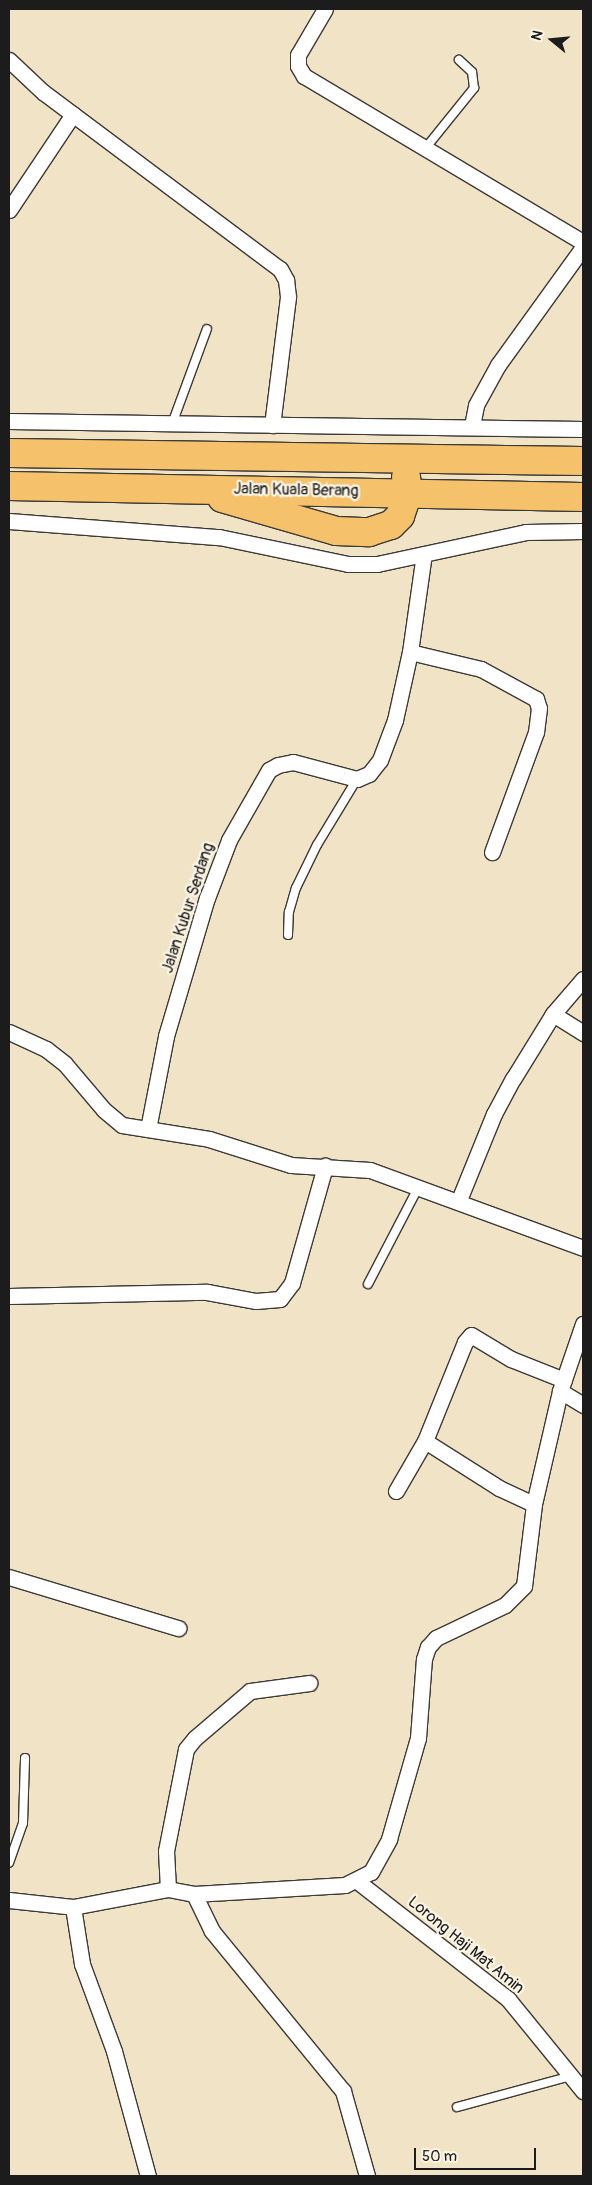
<!DOCTYPE html>
<style>
body{margin:0}
#map{position:relative;width:592px;height:2185px;overflow:hidden;background:#f1e3c5;font-family:Pangolin,sans-serif}
div>[style]{position:absolute}
[style*='--x']{left:calc(var(--x)*1px);top:calc(var(--y)*1px);width:calc(var(--w)*1px);rotate:calc(var(--a)*1deg)}
.roads{filter:drop-shadow(1px 0 #3c3a35) drop-shadow(-1px 0 #3c3a35) drop-shadow(0 1px #3c3a35) drop-shadow(0 -1px #3c3a35)}
.lane>*{height:8px;margin:-4px;padding:0 4px;transform-origin:4px;border-radius:4px;background:#fff}
.street>*{height:15px;margin:-7.5px;padding:0 7.5px;transform-origin:7.5px;border-radius:7.5px;background:#fff}
.highway>*{height:28px;margin:-14px;padding:0 14px;transform-origin:14px;border-radius:14px;background:#f5c16b}
span{translate:-50% -50%;white-space:nowrap;text-align:center;line-height:1.15;-webkit-text-stroke:4.5px #fcf5e5;paint-order:stroke}
.street-label{font-size:16px;color:#1c1c1c}
.frame{position:absolute;inset:0;border:10px solid #1c1c1c;pointer-events:none}
.north{position:absolute;left:527px;top:15px;width:50px;height:50px;-webkit-text-stroke:4px #fcf5e5;paint-order:stroke;rotate:287deg;font-size:14px;font-weight:700;line-height:20px;text-align:center;color:#1c1c1c}
.north::after{content:'';display:block;margin:auto;width:18px;height:22px;background:#1c1c1c;clip-path:polygon(50% 0,100% 100%,50% 72%,0 100%)}
.scale{position:absolute;left:414px;top:2148px;width:122px;height:22px;box-sizing:border-box;border:2px solid #1c1c1c;border-top:0;padding-left:6px;font-size:15px;line-height:18px;white-space:nowrap;color:#1c1c1c;-webkit-text-stroke:4px #fcf5e5;paint-order:stroke}
</style>
<div id="map">
<div class="roads">
<div class="lane">
<i style="--x:424;--y:150;--w:80;--a:-51.1"></i>
<i style="--x:474;--y:88;--w:16;--a:-97"></i>
<i style="--x:472;--y:72;--w:18;--a:-137"></i>
<i style="--x:172;--y:424;--w:101;--a:-69.8"></i>
<i style="--x:288;--y:935;--w:23;--a:-88"></i>
<i style="--x:289;--y:912;--w:25;--a:-74"></i>
<i style="--x:296;--y:888;--w:48;--a:-64"></i>
<i style="--x:317;--y:845;--w:77;--a:-58.8"></i>
<i style="--x:368;--y:1284;--w:110;--a:-62.5"></i>
<i style="--x:9;--y:1863;--w:42;--a:-70.7"></i>
<i style="--x:23;--y:1823;--w:65;--a:-88.2"></i>
<i style="--x:457;--y:2107;--w:118;--a:-15.2"></i>
</div>
<div class="street">
<i style="--x:325;--y:9;--w:53;--a:120.4"></i>
<i style="--x:298;--y:55;--w:11;--a:90"></i>
<i style="--x:298;--y:66;--w:12;--a:59"></i>
<i style="--x:304;--y:76;--w:325;--a:30.8"></i>
<i style="--x:9;--y:60;--w:47;--a:43.3"></i>
<i style="--x:43;--y:92;--w:296;--a:36.8"></i>
<i style="--x:280;--y:269;--w:13;--a:61"></i>
<i style="--x:286;--y:280;--w:17;--a:83"></i>
<i style="--x:288;--y:297;--w:129;--a:97.1"></i>
<i style="--x:9;--y:210;--w:115;--a:-56.3"></i>
<i style="--x:9;--y:421;--w:574;--a:0.8"></i>
<i style="--x:472;--y:426;--w:21;--a:-79"></i>
<i style="--x:476;--y:405;--w:46;--a:-61.2"></i>
<i style="--x:498;--y:365;--w:145;--a:-54.2"></i>
<i style="--x:9;--y:521;--w:211;--a:4.4"></i>
<i style="--x:219;--y:537;--w:132;--a:11.8"></i>
<i style="--x:348;--y:564;--w:29;--a:0"></i>
<i style="--x:377;--y:564;--w:152;--a:-12.1"></i>
<i style="--x:526;--y:532;--w:57;--a:-1"></i>
<i style="--x:410;--y:652;--w:73;--a:13.5"></i>
<i style="--x:481;--y:669;--w:63;--a:28.6"></i>
<i style="--x:536;--y:699;--w:9;--a:72"></i>
<i style="--x:539;--y:708;--w:24;--a:97"></i>
<i style="--x:536;--y:732;--w:128;--a:110.1"></i>
<i style="--x:553;--y:1014;--w:36;--a:32"></i>
<i style="--x:9;--y:1032;--w:41;--a:24.7"></i>
<i style="--x:46;--y:1049;--w:24;--a:38"></i>
<i style="--x:65;--y:1064;--w:60;--a:49.7"></i>
<i style="--x:104;--y:1110;--w:23;--a:40"></i>
<i style="--x:122;--y:1125;--w:88;--a:9.1"></i>
<i style="--x:209;--y:1139;--w:86;--a:17.6"></i>
<i style="--x:291;--y:1165;--w:79;--a:3.6"></i>
<i style="--x:370;--y:1170;--w:227;--a:20.1"></i>
<i style="--x:148;--y:1129;--w:95;--a:-79"></i>
<i style="--x:166;--y:1036;--w:144;--a:-73.5"></i>
<i style="--x:207;--y:898;--w:62;--a:-69.2"></i>
<i style="--x:229;--y:840;--w:81;--a:-60.3"></i>
<i style="--x:269;--y:770;--w:10;--a:-29"></i>
<i style="--x:278;--y:765;--w:15;--a:-11"></i>
<i style="--x:293;--y:762;--w:66;--a:14.9"></i>
<i style="--x:357;--y:779;--w:13;--a:-23"></i>
<i style="--x:369;--y:774;--w:18;--a:-52"></i>
<i style="--x:380;--y:760;--w:43;--a:-69.4"></i>
<i style="--x:395;--y:720;--w:70;--a:-77.6"></i>
<i style="--x:410;--y:652;--w:99;--a:-81.9"></i>
<i style="--x:459;--y:1200;--w:93;--a:-67.9"></i>
<i style="--x:494;--y:1114;--w:40;--a:-62"></i>
<i style="--x:513;--y:1079;--w:76;--a:-58.4"></i>
<i style="--x:553;--y:1014;--w:46;--a:-49.4"></i>
<i style="--x:9;--y:1296;--w:198;--a:-1.2"></i>
<i style="--x:207;--y:1292;--w:50;--a:10.4"></i>
<i style="--x:256;--y:1301;--w:24;--a:-5"></i>
<i style="--x:280;--y:1299;--w:20;--a:-53"></i>
<i style="--x:292;--y:1283;--w:122;--a:-74.2"></i>
<i style="--x:560;--y:1391;--w:27;--a:31"></i>
<i style="--x:425;--y:1441;--w:88;--a:32.4"></i>
<i style="--x:499;--y:1488;--w:38;--a:25"></i>
<i style="--x:396;--y:1491;--w:58;--a:-59.9"></i>
<i style="--x:425;--y:1441;--w:107;--a:-68"></i>
<i style="--x:465;--y:1342;--w:9;--a:-49"></i>
<i style="--x:471;--y:1335;--w:47;--a:31"></i>
<i style="--x:511;--y:1359;--w:57;--a:21.6"></i>
<i style="--x:9;--y:1577;--w:177;--a:16.8"></i>
<i style="--x:357;--y:1881;--w:192;--a:38"></i>
<i style="--x:508;--y:1999;--w:119;--a:50.8"></i>
<i style="--x:168;--y:1889;--w:38;--a:-93"></i>
<i style="--x:166;--y:1851;--w:104;--a:-78.9"></i>
<i style="--x:186;--y:1749;--w:14;--a:-51"></i>
<i style="--x:195;--y:1738;--w:72;--a:-40.5"></i>
<i style="--x:250;--y:1691;--w:60;--a:-7.7"></i>
<i style="--x:194;--y:1894;--w:41;--a:64.1"></i>
<i style="--x:212;--y:1931;--w:207;--a:50.7"></i>
<i style="--x:343;--y:2091;--w:88;--a:74.2"></i>
<i style="--x:9;--y:1900;--w:64;--a:6.2"></i>
<i style="--x:73;--y:1907;--w:97;--a:-10.7"></i>
<i style="--x:168;--y:1889;--w:26;--a:11"></i>
<i style="--x:194;--y:1894;--w:151;--a:-3.4"></i>
<i style="--x:345;--y:1885;--w:29;--a:-27"></i>
<i style="--x:371;--y:1872;--w:38;--a:-61"></i>
<i style="--x:389;--y:1839;--w:105;--a:-74"></i>
<i style="--x:418;--y:1738;--w:79;--a:-85.7"></i>
<i style="--x:424;--y:1659;--w:13;--a:-72"></i>
<i style="--x:428;--y:1647;--w:12;--a:-48"></i>
<i style="--x:436;--y:1638;--w:76;--a:-25.6"></i>
<i style="--x:505;--y:1605;--w:27;--a:-45"></i>
<i style="--x:524;--y:1586;--w:83;--a:-83"></i>
<i style="--x:534;--y:1504;--w:116;--a:-77"></i>
<i style="--x:560;--y:1391;--w:71;--a:-71.1"></i>
<i style="--x:73;--y:1907;--w:58;--a:81"></i>
<i style="--x:82;--y:1964;--w:93;--a:69.8"></i>
<i style="--x:114;--y:2051;--w:130;--a:74.8"></i>
</div>
<div class="highway">
<i style="--x:9;--y:453;--w:574;--a:0.8"></i>
<i style="--x:9;--y:486;--w:574;--a:1.1"></i>
<i style="--x:222;--y:498;--w:119;--a:16.1"></i>
<i style="--x:336;--y:531;--w:33;--a:2"></i>
<i style="--x:369;--y:532;--w:23;--a:-18"></i>
<i style="--x:391;--y:525;--w:13;--a:-45"></i>
<i style="--x:400;--y:516;--w:24;--a:-71"></i>
<i style="--x:408;--y:493;--w:16;--a:-97"></i>
</div>
</div>
<div class="street-label">
<span style="left:296px;top:490px;rotate:1deg">Jalan Kuala Berang</span>
<span style="left:188px;top:908px;rotate:-72deg">Jalan Kubur Serdang</span>
<span style="left:466px;top:1945px;rotate:39deg">Lorong Haji Mat Amin</span>
</div>
<div class="frame"></div>
<div class="north">N</div>
<div class="scale">50 m</div>
</div>
